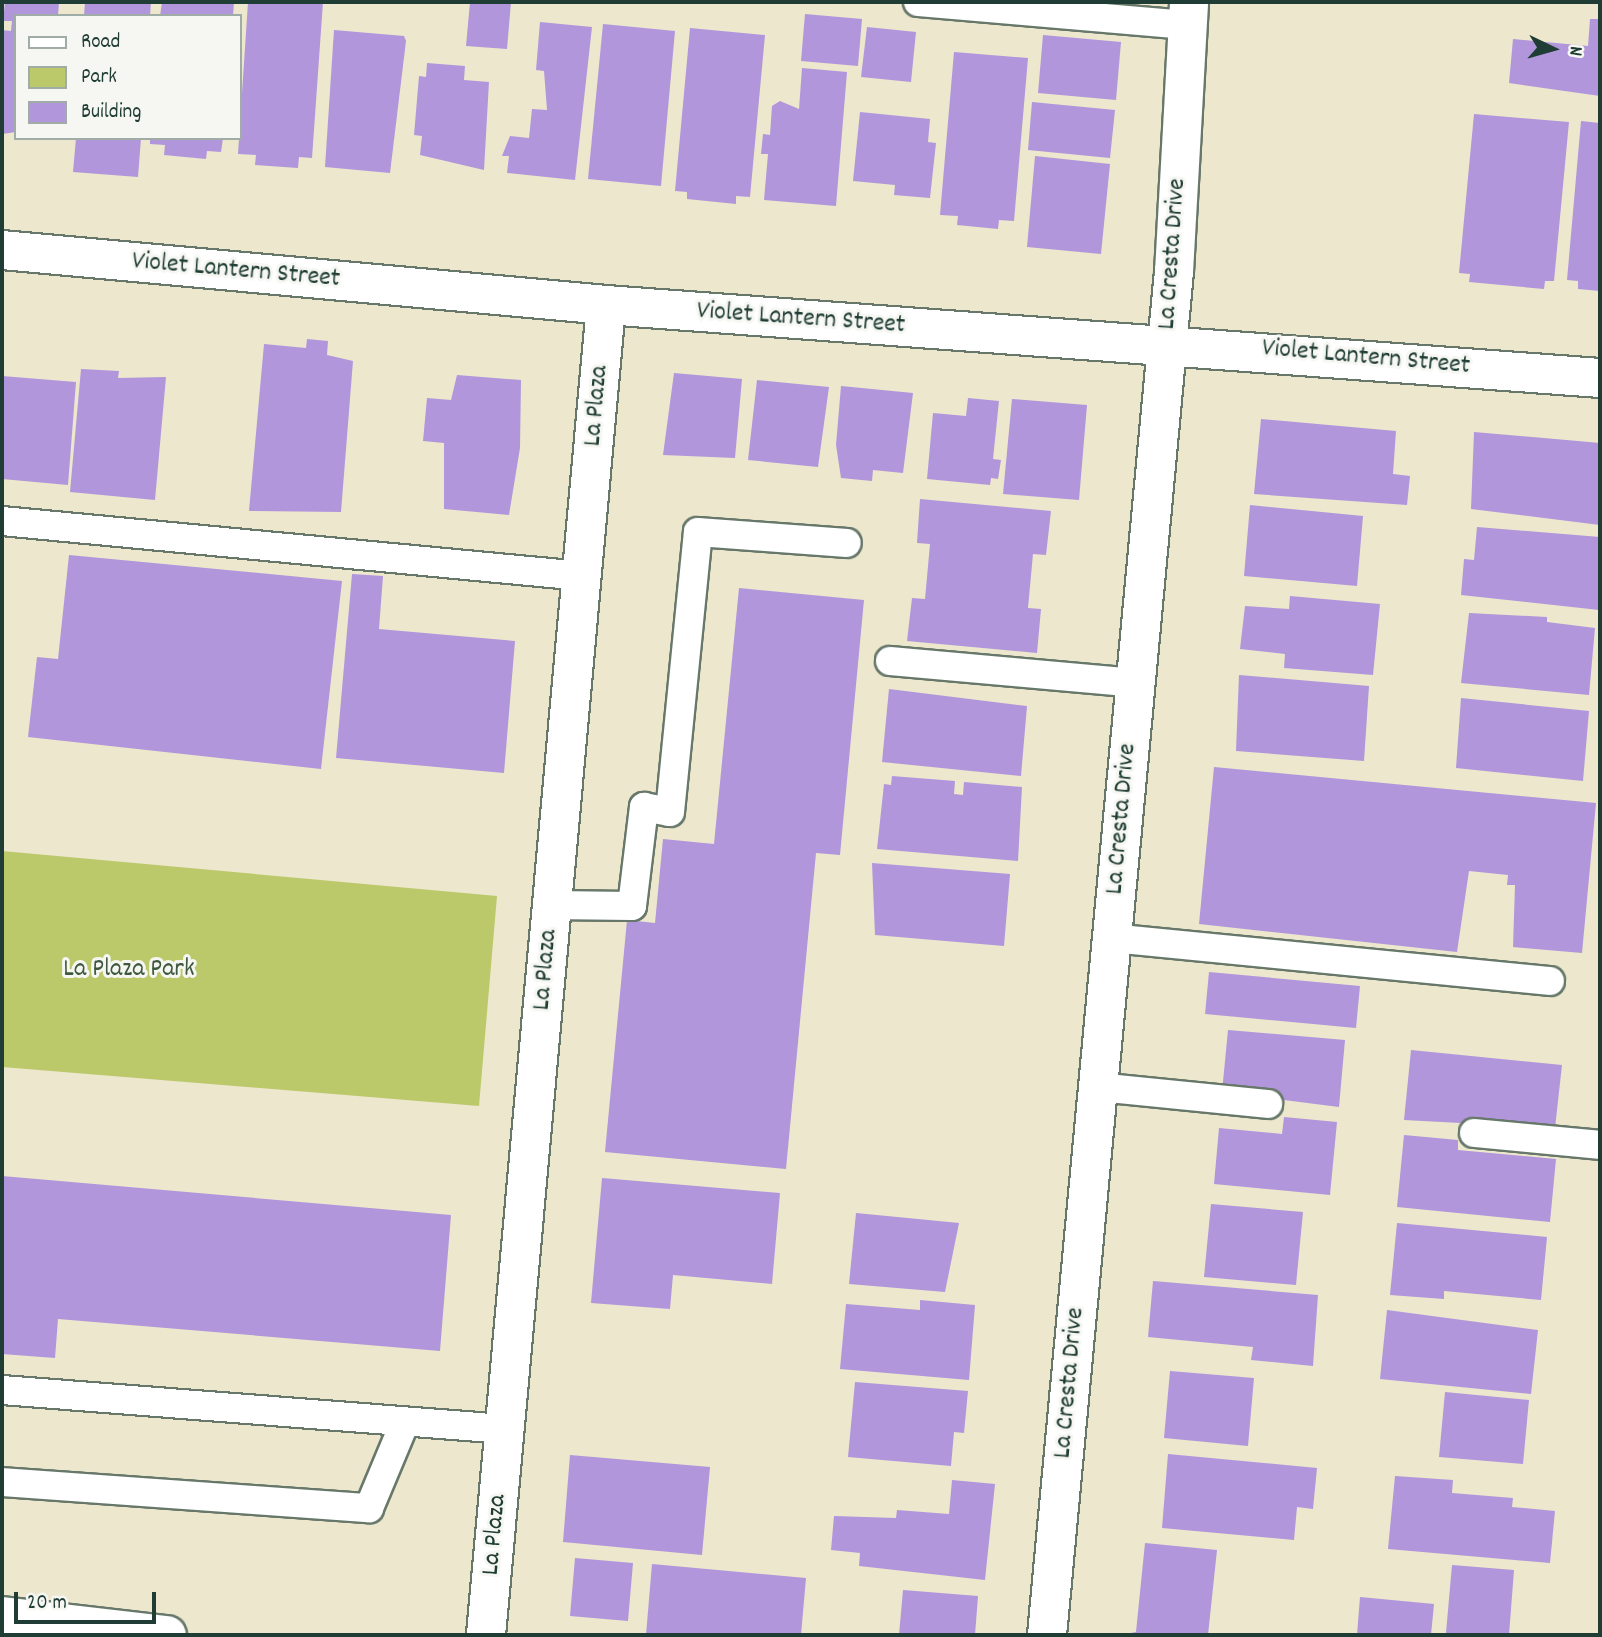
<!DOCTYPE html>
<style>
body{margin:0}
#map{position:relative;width:1602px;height:1637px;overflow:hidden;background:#ede7cd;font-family:Dekko,sans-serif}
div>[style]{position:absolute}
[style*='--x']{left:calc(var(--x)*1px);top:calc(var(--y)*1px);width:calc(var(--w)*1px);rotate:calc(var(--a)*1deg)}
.green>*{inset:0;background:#bbc96b}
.building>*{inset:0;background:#b196dc}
.roads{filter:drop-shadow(2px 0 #67786a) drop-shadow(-2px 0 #67786a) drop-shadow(0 2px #67786a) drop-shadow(0 -2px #67786a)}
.lane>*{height:28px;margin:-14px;padding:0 14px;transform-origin:14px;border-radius:14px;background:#fff}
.street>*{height:38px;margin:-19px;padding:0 19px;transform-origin:19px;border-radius:19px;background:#fff}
.secondary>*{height:38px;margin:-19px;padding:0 19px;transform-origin:19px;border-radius:19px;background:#fff}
.primary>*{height:38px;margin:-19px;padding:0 19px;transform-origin:19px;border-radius:19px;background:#fff}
span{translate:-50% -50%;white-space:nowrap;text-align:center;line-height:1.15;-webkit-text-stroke:6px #f6f6f2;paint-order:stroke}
.street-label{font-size:26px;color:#1f3d34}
.park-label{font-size:26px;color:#3e593f}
.frame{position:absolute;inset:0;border:4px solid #1f3d34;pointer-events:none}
.legend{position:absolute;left:14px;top:14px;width:228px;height:126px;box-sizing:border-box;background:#f6f6f2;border:2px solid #a0aca6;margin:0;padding:9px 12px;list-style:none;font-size:21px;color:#1f3d34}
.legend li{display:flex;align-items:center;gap:14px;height:35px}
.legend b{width:35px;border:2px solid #a0aca6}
.north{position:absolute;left:1518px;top:14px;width:70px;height:70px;-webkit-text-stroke:5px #f6f6f2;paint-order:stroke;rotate:95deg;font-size:19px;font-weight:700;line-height:28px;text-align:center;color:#1f3d34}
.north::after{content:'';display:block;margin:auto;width:24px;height:32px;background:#1f3d34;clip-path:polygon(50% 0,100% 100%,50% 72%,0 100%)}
.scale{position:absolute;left:14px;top:1592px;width:142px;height:32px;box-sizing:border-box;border:4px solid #1f3d34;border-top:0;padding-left:9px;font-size:21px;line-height:24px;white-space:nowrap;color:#1f3d34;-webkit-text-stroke:5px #f6f6f2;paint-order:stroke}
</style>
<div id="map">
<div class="green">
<i style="clip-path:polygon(2px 851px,497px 896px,479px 1106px,2px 1067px)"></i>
</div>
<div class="building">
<i style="clip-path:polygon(5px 2px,59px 2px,58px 16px,16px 16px,16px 132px,2px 134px,2px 30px,11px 31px,12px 21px,3px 21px)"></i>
<i style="clip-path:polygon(85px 2px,151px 2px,150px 16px,84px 16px)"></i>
<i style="clip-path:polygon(162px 2px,234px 2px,233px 16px,160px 16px)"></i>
<i style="clip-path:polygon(248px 2px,323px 2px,312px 158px,299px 157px,298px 168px,255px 165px,256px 155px,238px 154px)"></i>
<i style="clip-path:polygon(470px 2px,511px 2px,507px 49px,466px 46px)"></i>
<i style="clip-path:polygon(805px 14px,862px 19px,858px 66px,801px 61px)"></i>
<i style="clip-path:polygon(1590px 19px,1600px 19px,1600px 96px,1509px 83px,1513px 39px,1588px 46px)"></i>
<i style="clip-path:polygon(540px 22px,592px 27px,575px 180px,507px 173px,509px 156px,502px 156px,510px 136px,529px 138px,532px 109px,547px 110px,544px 71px,536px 70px)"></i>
<i style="clip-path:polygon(603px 24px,675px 31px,661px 186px,588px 179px)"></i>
<i style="clip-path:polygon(867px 27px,916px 32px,911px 82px,861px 77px)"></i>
<i style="clip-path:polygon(690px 28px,765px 35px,750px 197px,736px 196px,736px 204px,687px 199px,687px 192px,675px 191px)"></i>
<i style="clip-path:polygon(334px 30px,404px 36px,406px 41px,390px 173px,325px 167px)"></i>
<i style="clip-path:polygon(1043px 35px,1121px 42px,1116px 100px,1038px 93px)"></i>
<i style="clip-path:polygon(954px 52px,1028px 58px,1014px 221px,999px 220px,998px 229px,957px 225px,958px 216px,940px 215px)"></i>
<i style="clip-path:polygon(427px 63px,465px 66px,464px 80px,489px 82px,484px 170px,420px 155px,422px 136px,414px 135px,419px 76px,426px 77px)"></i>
<i style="clip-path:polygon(802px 68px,847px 72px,836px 206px,764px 200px,768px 154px,761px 154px,763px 134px,770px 135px,772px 106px,780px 101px,799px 109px)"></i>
<i style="clip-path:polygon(1032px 102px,1115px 110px,1110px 158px,1028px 150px)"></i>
<i style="clip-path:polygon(860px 112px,930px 119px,928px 142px,936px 143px,930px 198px,894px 195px,895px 185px,853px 181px)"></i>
<i style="clip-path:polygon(1474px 114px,1569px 122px,1554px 281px,1545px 281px,1544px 289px,1469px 282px,1470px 274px,1459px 273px)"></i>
<i style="clip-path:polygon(1581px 121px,1600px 123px,1600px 291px,1578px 289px,1578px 281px,1567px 280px)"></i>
<i style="clip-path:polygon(76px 138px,141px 138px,138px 177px,73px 172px)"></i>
<i style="clip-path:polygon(150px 138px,223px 138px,221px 152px,207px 151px,206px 159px,164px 155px,165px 145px,150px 144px)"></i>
<i style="clip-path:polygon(1035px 156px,1110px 164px,1101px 254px,1027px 247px)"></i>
<i style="clip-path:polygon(307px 339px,328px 341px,327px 355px,353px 361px,341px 512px,249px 511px,264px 344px,306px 348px)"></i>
<i style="clip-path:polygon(81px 369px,119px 371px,118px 378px,166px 377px,155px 500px,70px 492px)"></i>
<i style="clip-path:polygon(674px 373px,742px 379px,735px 458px,663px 455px)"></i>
<i style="clip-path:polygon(457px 375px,521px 380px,520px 448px,509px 515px,444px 509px,444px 443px,423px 441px,427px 398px,451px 400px)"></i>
<i style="clip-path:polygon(2px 376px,76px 382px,68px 485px,2px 479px)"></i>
<i style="clip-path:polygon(757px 380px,829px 387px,818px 467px,748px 460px)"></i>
<i style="clip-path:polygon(841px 386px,913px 393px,903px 473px,873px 470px,872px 481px,841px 478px,836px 445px)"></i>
<i style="clip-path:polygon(968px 398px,999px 401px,993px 459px,1001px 460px,998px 479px,991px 478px,990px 485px,927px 479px,933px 413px,966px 416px)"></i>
<i style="clip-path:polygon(1012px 399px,1087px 405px,1079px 500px,1003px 494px)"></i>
<i style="clip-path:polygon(1261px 419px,1396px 431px,1393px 474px,1410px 476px,1407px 505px,1254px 494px)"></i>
<i style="clip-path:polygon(1474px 432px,1600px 443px,1600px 525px,1471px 509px)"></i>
<i style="clip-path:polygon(920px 499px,1051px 511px,1046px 555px,1033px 554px,1028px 608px,1041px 609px,1037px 653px,907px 641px,912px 598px,925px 599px,930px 544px,917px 543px)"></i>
<i style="clip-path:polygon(1250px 505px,1363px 516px,1357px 586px,1244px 576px)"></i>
<i style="clip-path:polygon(1477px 527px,1600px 537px,1599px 610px,1461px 595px,1464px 559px,1474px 560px)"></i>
<i style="clip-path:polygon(69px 555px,342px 581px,321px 769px,28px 737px,37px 657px,58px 659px)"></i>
<i style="clip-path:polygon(352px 574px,383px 576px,379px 629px,515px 641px,504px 773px,336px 758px)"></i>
<i style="clip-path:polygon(739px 588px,864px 600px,840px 855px,816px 853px,786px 1169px,605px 1152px,627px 920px,655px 923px,663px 839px,714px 844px)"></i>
<i style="clip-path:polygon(1290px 596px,1380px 604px,1373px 675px,1284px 668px,1285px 654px,1240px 649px,1245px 606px,1289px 609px)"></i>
<i style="clip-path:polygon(1469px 613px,1547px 617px,1547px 622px,1595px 628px,1589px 695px,1461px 683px)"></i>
<i style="clip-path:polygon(1239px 675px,1369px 686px,1364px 761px,1236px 751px)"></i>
<i style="clip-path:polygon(889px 689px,1027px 706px,1021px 776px,882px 762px)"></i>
<i style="clip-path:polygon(1461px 698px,1589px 711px,1583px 781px,1456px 768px)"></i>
<i style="clip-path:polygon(1214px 767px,1596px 803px,1582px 953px,1513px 947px,1515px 885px,1507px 885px,1508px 875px,1469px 871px,1457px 952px,1199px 924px)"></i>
<i style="clip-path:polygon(892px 776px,955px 781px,954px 794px,963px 795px,964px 782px,1022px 787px,1018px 861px,877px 849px,884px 784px,891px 785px)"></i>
<i style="clip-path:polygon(872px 863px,1010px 874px,1004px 946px,875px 935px)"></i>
<i style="clip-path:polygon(1209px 972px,1360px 986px,1356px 1028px,1205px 1014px)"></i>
<i style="clip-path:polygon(1228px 1030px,1345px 1040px,1339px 1107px,1222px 1092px)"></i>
<i style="clip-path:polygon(1411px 1050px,1562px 1065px,1555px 1128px,1404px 1120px)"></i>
<i style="clip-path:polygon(1284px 1117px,1337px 1122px,1330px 1195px,1214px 1184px,1219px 1128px,1282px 1134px)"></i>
<i style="clip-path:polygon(1404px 1135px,1458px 1140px,1458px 1150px,1556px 1159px,1550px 1222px,1397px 1207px)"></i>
<i style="clip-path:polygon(2px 1176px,451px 1215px,440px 1351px,58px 1319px,55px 1358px,2px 1354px)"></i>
<i style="clip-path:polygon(602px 1178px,780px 1193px,772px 1284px,673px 1275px,670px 1309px,591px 1303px)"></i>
<i style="clip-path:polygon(1211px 1204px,1303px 1212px,1296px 1285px,1204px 1277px)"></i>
<i style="clip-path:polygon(856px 1213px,959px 1223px,945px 1292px,849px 1284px)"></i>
<i style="clip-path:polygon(1397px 1223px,1547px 1237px,1541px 1300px,1444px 1291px,1444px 1299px,1390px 1295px)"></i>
<i style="clip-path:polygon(1153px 1281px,1318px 1295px,1313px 1366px,1251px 1360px,1253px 1347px,1148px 1337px)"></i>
<i style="clip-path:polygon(920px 1300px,975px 1305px,969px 1380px,840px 1369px,846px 1304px,920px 1310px)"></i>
<i style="clip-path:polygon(1387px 1310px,1538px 1330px,1531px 1394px,1380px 1379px)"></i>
<i style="clip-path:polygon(1170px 1371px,1254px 1378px,1248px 1446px,1164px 1438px)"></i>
<i style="clip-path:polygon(855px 1382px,968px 1391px,964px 1433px,954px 1432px,951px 1466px,848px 1457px)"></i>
<i style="clip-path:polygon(1445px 1392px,1529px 1400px,1523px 1464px,1439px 1457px)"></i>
<i style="clip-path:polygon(1168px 1454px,1317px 1468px,1313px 1509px,1297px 1507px,1294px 1540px,1162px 1528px)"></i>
<i style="clip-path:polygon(570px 1455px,710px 1467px,702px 1555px,563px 1542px)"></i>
<i style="clip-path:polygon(1395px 1476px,1453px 1480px,1452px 1493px,1513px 1498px,1512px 1507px,1555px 1511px,1550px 1563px,1388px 1549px)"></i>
<i style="clip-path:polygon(952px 1480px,995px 1484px,985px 1580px,859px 1566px,860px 1553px,831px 1550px,834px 1516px,896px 1518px,897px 1510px,949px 1514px)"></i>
<i style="clip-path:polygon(1145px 1543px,1217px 1550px,1208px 1635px,1120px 1635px,1136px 1632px)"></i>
<i style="clip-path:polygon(575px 1558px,633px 1563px,628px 1621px,570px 1616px)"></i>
<i style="clip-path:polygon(652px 1564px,806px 1578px,801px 1635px,646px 1635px)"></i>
<i style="clip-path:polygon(1452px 1565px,1514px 1570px,1509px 1635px,1446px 1633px)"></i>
<i style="clip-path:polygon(903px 1590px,978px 1596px,975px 1635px,899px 1635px)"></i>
<i style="clip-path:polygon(1360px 1597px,1434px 1604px,1431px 1635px,1357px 1635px)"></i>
</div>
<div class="roads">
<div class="lane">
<i style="--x:918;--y:2;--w:270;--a:4.9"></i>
<i style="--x:2;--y:521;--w:583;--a:5.42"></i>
<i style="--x:890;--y:661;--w:246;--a:5.1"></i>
<i style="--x:552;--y:905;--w:80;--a:0.7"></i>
<i style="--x:632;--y:906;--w:100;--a:-83.1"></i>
<i style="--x:644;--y:807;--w:26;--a:11"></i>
<i style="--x:670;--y:812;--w:281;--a:-84.3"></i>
<i style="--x:698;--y:532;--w:149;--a:4.2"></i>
<i style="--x:1111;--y:938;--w:441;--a:5.6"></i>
<i style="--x:1098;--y:1087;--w:171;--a:5.7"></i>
<i style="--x:1474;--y:1133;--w:127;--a:5.4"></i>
<i style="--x:2;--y:1390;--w:504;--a:4.44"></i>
<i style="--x:2;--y:1482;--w:368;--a:4.1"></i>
<i style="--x:369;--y:1508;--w:93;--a:-67.3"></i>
</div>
<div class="street">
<i style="--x:2;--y:250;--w:606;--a:5.2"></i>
<i style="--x:606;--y:305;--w:997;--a:4.2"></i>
<i style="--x:486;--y:1635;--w:1335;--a:-84.84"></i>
</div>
<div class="secondary">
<i style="--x:1047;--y:1635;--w:1369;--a:-84.68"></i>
<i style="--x:1174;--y:272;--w:270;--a:-86.8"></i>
</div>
<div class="primary">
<i style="--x:2;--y:1616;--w:166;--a:6.6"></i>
</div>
</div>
<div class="street-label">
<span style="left:1173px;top:254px;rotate:-86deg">La Cresta Drive</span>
<span style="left:236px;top:271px;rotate:5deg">Violet Lantern Street</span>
<span style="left:801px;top:319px;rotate:4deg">Violet Lantern Street</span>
<span style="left:1366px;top:358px;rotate:5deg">Violet Lantern Street</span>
<span style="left:597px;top:406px;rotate:-85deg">La Plaza</span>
<span style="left:1122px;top:819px;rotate:-85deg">La Cresta Drive</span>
<span style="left:546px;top:970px;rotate:-85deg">La Plaza</span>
<span style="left:1070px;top:1383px;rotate:-85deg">La Cresta Drive</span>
<span style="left:495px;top:1535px;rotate:-85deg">La Plaza</span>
</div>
<div class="park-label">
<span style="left:129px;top:970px">La Plaza Park</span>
</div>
<div class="frame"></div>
<ul class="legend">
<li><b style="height:9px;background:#fff"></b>Road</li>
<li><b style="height:19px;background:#bbc96b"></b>Park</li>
<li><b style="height:19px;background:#b196dc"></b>Building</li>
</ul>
<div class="north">N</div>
<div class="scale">20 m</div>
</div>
